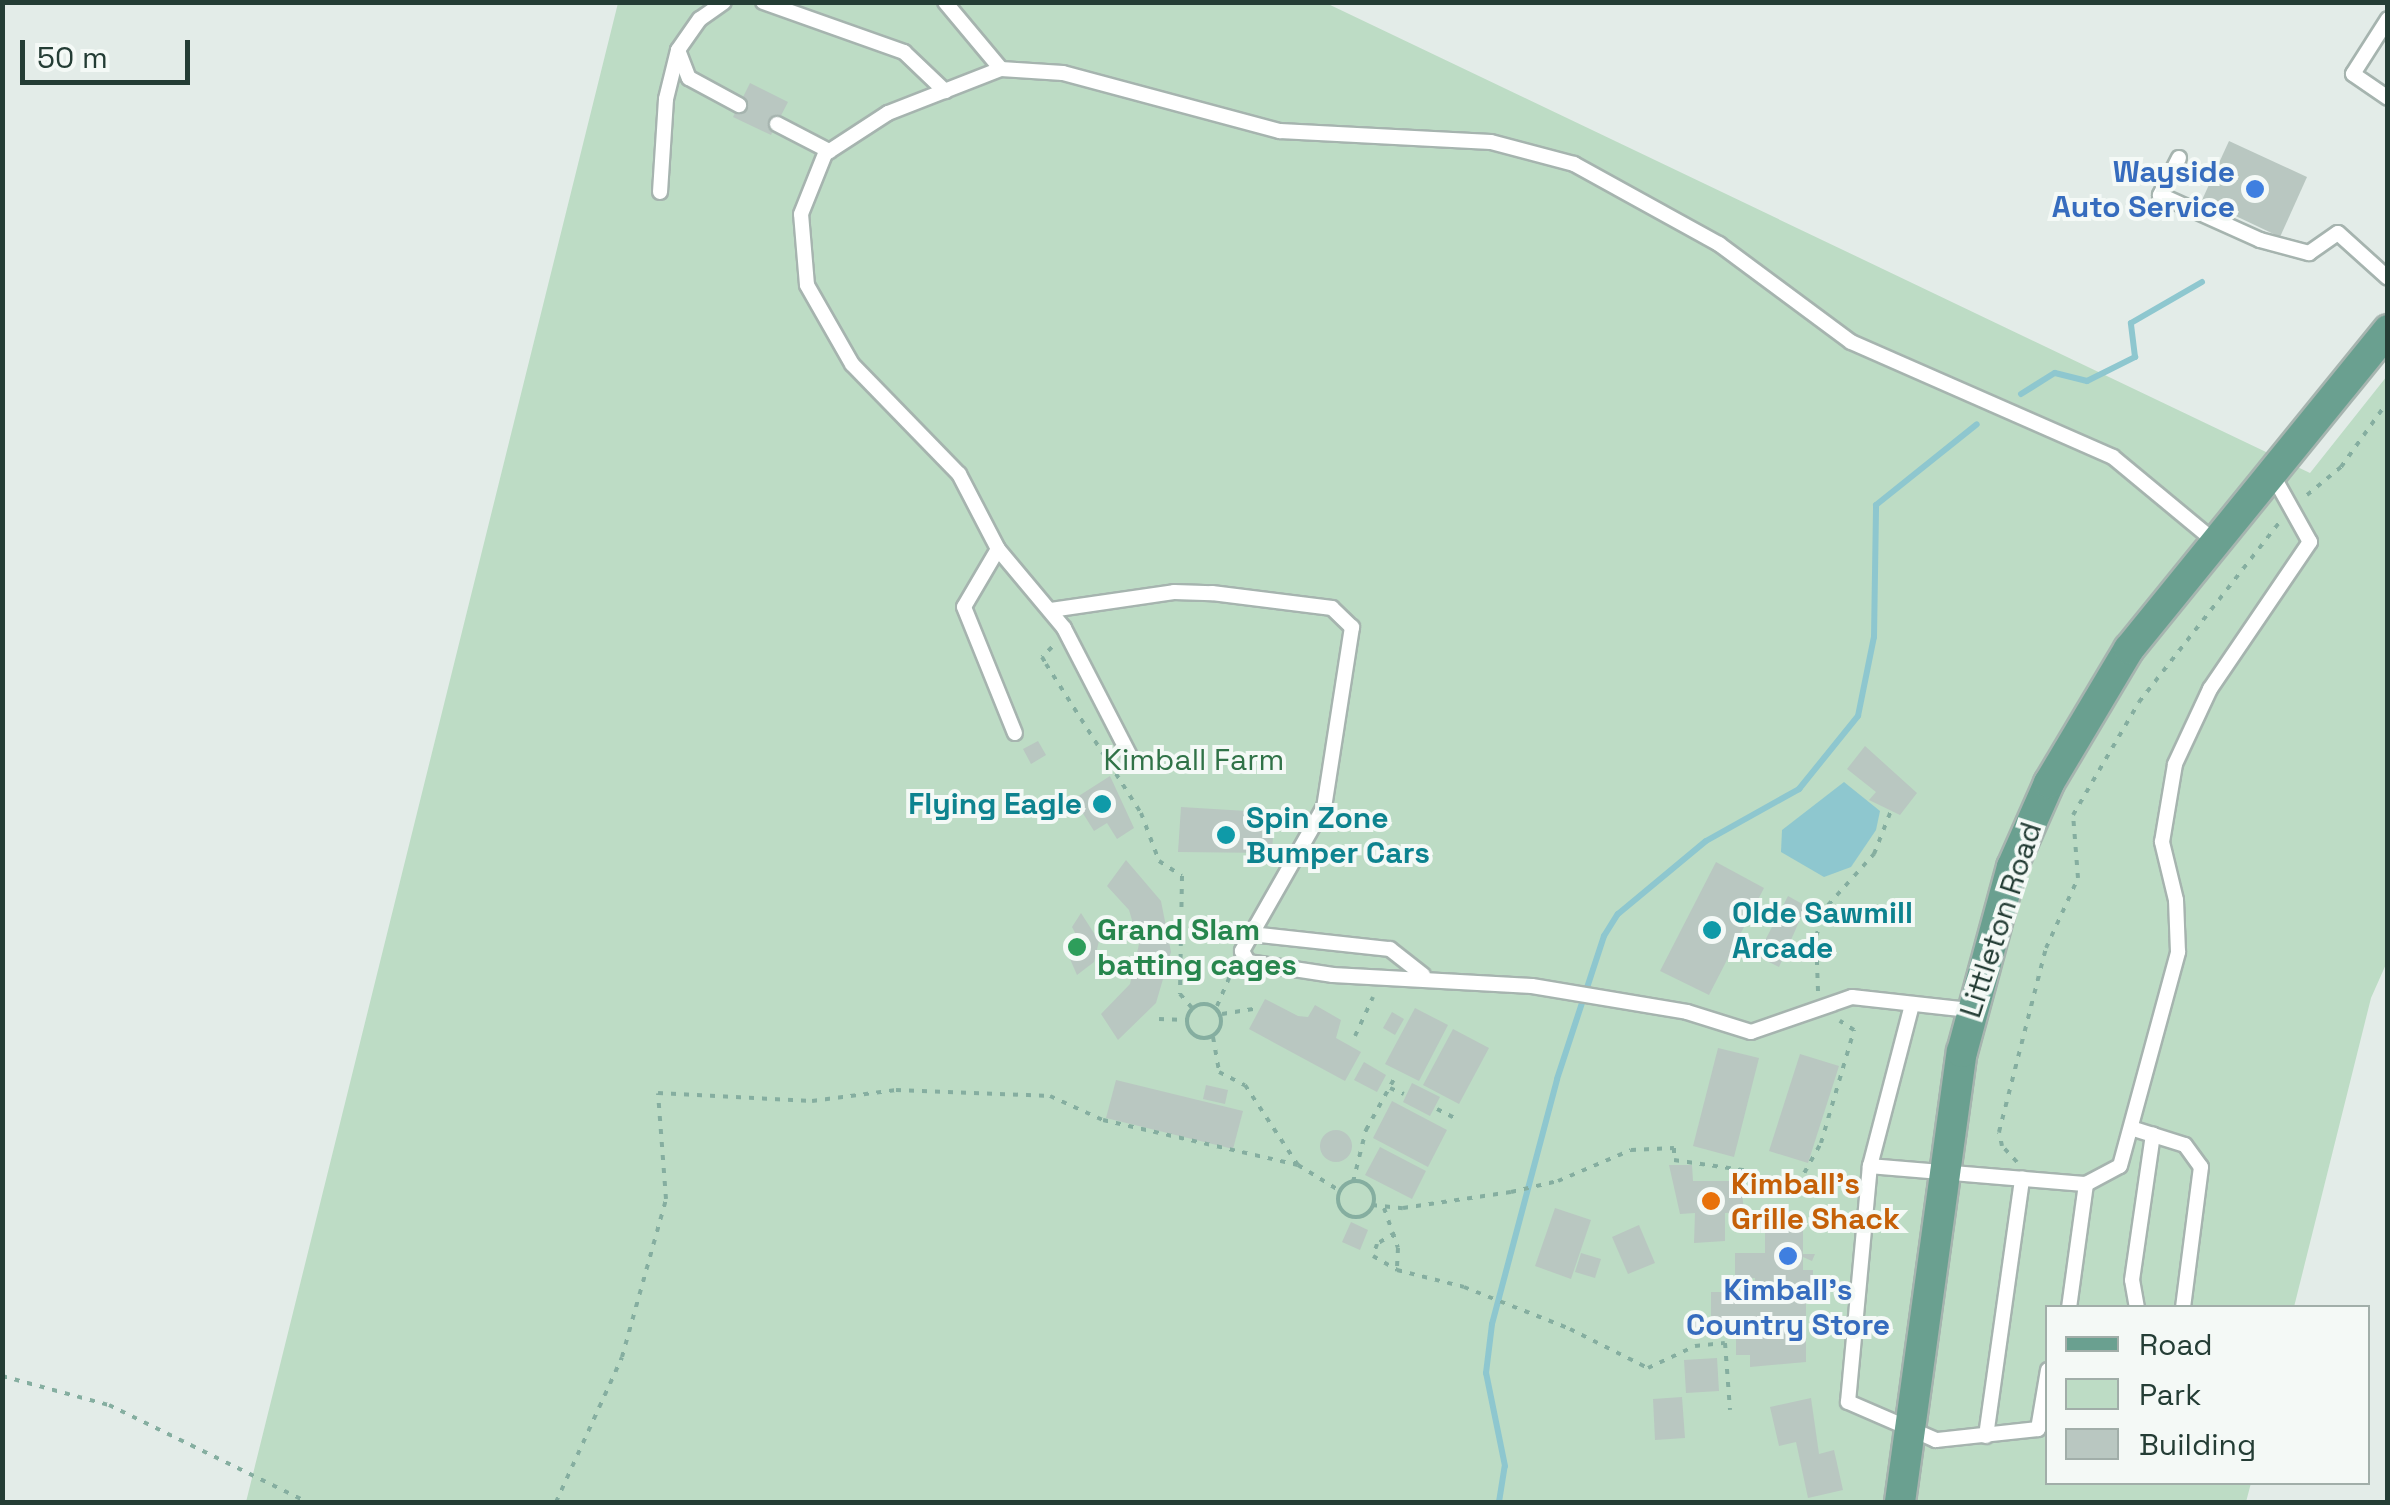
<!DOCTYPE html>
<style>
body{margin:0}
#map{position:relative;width:2390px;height:1505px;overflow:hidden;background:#e3ece8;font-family:"Space Grotesk",sans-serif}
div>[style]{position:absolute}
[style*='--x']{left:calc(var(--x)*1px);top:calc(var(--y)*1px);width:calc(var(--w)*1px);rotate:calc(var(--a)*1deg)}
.green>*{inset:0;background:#bddcc5}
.water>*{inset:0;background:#8ec7cf}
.stream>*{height:6px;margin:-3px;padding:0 3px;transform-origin:3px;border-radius:3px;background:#8ec7cf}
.building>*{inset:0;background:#b9c7c1}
.round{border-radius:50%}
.path>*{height:4px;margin-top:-2px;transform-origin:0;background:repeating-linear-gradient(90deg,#85aea0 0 5px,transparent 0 13px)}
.path>.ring{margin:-2px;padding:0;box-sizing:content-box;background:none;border:4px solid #85aea0;border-radius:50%}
.roads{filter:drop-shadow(2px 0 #a6b4af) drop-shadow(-2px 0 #a6b4af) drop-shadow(0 2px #a6b4af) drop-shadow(0 -2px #a6b4af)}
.service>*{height:14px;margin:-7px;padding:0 7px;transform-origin:7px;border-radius:7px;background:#fff}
.primary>*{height:30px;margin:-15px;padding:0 15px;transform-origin:15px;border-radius:15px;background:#6aa090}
.dots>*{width:28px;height:28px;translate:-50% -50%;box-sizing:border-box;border:5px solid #f4f9f6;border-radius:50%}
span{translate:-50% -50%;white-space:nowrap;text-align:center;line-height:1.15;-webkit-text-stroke:8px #f4f9f6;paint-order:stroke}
.shop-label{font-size:30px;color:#366cbe;font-weight:700}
.right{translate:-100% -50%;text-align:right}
.park-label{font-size:30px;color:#307247}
.culture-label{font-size:30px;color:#0d838f;font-weight:700}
.left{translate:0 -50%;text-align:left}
.street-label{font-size:30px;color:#243d35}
.leisure-label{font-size:30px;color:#27864d;font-weight:700}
.food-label{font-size:30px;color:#c56008;font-weight:700}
.frame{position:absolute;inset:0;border:5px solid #243d35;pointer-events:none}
.legend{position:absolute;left:2045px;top:1305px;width:325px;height:180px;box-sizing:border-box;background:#f4f9f6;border:2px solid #a1aea9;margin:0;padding:12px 18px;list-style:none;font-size:30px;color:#243d35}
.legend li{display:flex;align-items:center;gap:20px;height:50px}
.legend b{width:50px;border:2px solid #a1aea9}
.scale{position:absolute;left:20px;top:40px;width:170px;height:45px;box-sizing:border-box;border:5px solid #243d35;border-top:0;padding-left:12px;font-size:30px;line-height:35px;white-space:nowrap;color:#243d35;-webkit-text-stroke:8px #f4f9f6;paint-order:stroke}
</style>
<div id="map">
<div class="green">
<i style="clip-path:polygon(618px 3px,1326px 3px,2310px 473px,2387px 376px,2387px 962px,2371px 998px,2294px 1307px,2048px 1308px,2048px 1482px,2251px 1483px,2246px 1502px,246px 1502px)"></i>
</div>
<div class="water">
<i style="clip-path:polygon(1844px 782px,1880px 811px,1876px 830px,1851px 867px,1824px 877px,1781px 852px,1782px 830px)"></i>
</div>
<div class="stream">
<i style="--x:2021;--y:394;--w:40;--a:-32"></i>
<i style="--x:2055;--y:373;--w:33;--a:14"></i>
<i style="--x:2087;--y:381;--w:54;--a:-26.6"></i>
<i style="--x:2135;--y:357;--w:34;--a:-97"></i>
<i style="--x:2131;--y:323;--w:82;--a:-30"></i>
<i style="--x:1499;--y:1502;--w:36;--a:-81"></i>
<i style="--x:1505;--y:1466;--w:95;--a:-101.5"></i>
<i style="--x:1486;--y:1373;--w:49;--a:-83"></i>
<i style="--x:1492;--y:1324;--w:253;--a:-75.1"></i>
<i style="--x:1557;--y:1079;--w:151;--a:-71.8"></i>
<i style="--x:1604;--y:936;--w:26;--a:-58"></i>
<i style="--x:1618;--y:914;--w:114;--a:-39.7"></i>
<i style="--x:1706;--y:841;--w:107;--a:-29.2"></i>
<i style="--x:1799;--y:789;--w:94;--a:-51.1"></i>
<i style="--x:1858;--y:716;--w:81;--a:-78.6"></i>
<i style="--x:1874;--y:637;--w:132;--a:-89.1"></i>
<i style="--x:1876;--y:505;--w:129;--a:-38.7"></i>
</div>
<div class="building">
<i style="clip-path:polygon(750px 83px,788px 102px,771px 135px,733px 117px)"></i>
<i style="clip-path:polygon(2229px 141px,2307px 177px,2280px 237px,2202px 200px)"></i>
<i style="clip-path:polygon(1038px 741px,1046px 755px,1031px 764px,1023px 749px)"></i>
<i style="clip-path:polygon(1865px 746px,1917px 793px,1900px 815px,1869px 800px,1876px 792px,1847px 769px)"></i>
<i style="clip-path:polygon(1110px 776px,1134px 828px,1117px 839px,1107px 823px,1094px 831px,1074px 799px)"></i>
<i style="clip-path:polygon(1181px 807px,1263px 812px,1274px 818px,1272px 853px,1178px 852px)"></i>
<i style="clip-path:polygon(1126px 860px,1161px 901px,1171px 952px,1156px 1003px,1118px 1040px,1101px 1014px,1130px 984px,1139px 944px,1129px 910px,1107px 886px)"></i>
<i style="clip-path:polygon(1716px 862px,1764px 888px,1709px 995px,1660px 971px)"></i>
<i style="clip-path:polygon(1788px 896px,1806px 906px,1779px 967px,1757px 956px)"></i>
<i style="clip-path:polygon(1081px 913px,1099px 941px,1094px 962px,1077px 975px,1070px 959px,1082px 946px,1072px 927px)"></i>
<i style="clip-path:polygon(1265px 999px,1298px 1016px,1308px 1017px,1315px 1005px,1341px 1020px,1336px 1038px,1361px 1052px,1345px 1081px,1249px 1029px)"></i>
<i style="clip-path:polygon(1415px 1008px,1448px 1025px,1419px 1081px,1385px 1064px)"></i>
<i style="clip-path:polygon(1392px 1012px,1404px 1019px,1395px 1035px,1383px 1028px)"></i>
<i style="clip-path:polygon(1453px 1029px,1489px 1048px,1459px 1104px,1423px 1085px)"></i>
<i style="clip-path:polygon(1718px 1048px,1759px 1058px,1734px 1157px,1693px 1146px)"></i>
<i style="clip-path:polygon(1800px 1054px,1839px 1066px,1808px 1163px,1769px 1151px)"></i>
<i style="clip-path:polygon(1364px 1062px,1386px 1075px,1377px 1092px,1354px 1080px)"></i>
<i style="clip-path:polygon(1116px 1080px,1243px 1111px,1233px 1149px,1106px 1118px)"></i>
<i style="clip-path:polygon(1412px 1083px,1440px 1097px,1430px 1116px,1403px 1102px)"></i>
<i style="clip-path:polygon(1206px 1085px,1228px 1090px,1225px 1104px,1203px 1099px)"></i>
<i style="clip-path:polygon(1392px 1101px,1447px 1130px,1428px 1167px,1373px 1138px)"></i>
<i class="round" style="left:1320px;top:1130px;width:32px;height:32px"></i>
<i style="clip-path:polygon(1380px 1147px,1426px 1171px,1412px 1199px,1365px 1175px)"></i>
<i style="clip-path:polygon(1669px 1165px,1692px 1165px,1693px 1181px,1741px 1181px,1744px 1212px,1725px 1213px,1725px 1241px,1694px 1243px,1695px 1213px,1680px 1214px)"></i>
<i style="clip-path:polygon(1555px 1208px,1591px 1220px,1571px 1279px,1535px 1266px)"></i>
<i style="clip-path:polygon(1351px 1222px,1368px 1230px,1360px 1250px,1342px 1242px)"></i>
<i style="clip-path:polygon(1639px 1225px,1655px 1263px,1628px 1274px,1612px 1237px)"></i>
<i style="clip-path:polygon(1765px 1227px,1803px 1227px,1803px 1254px,1815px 1254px,1812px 1261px,1803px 1257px,1803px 1270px,1813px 1270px,1813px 1287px,1806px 1286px,1806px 1362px,1750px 1367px,1750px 1355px,1736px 1355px,1736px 1328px,1711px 1328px,1711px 1292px,1755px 1292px,1755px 1278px,1735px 1278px,1735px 1253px,1765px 1253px)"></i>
<i style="clip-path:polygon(1581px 1253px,1601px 1259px,1595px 1278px,1575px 1272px)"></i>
<i style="clip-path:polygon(1688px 1312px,1705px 1314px,1704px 1329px,1687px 1327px)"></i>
<i style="clip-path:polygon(1717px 1358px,1719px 1391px,1686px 1393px,1684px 1360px)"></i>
<i style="clip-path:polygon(1682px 1397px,1685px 1438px,1655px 1440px,1653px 1399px)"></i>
<i style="clip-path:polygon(1811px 1398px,1819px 1454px,1834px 1450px,1843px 1490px,1808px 1498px,1796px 1442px,1779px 1446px,1770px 1407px)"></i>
</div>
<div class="path">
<i style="--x:2307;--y:495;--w:44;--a:-39.5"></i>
<i style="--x:2341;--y:467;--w:81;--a:-54.5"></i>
<i style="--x:1052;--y:647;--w:14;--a:135"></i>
<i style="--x:1042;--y:657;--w:8;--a:60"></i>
<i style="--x:1046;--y:664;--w:177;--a:57.5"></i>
<i style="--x:1141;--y:813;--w:51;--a:69.4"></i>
<i style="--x:1159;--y:861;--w:27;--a:33"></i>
<i style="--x:1182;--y:876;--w:118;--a:91"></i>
<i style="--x:1180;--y:994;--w:18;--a:49"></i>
<i style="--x:1818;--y:991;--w:55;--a:-92.1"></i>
<i style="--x:1816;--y:936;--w:33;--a:-69"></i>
<i style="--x:1828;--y:905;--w:69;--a:-48"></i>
<i style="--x:1874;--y:854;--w:49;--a:-68.6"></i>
<i class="ring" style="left:1187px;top:1004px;width:30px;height:30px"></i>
<i style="--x:1217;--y:1006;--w:40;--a:-66.6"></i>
<i style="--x:1222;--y:1014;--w:33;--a:-9"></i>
<i style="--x:1159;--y:1019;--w:28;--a:2"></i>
<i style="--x:1355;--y:1036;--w:43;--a:-65.2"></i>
<i style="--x:1213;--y:1037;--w:36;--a:80"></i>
<i style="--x:1219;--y:1072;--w:29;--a:27"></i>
<i style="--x:1245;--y:1085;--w:96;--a:56.5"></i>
<i style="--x:1298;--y:1165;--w:49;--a:31.8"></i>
<i style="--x:1390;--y:1088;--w:15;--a:23"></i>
<i style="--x:1437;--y:1109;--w:25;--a:27"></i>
<i style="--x:2017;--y:1162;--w:22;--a:-133"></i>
<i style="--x:2002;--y:1146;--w:14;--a:-102"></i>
<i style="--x:1999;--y:1132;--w:190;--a:-75.7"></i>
<i style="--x:2046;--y:948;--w:77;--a:-65.4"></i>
<i style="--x:2078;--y:878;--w:63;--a:-94.5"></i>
<i style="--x:2073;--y:815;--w:131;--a:-59.7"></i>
<i style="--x:2139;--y:702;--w:227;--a:-52"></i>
<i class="ring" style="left:1338px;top:1181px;width:32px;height:32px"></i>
<i style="--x:1353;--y:1182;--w:54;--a:-76"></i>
<i style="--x:1366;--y:1130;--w:58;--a:-61.2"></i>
<i style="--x:1372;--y:1205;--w:31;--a:6"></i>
<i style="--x:1403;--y:1208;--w:109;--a:-8.4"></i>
<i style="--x:1511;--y:1192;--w:48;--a:-13.2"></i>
<i style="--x:1558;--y:1181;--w:79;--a:-23"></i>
<i style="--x:1631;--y:1150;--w:43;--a:-2.7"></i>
<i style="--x:1674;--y:1148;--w:12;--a:90"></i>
<i style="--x:1674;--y:1160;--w:76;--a:8.3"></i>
<i style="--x:1749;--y:1171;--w:10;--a:90"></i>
<i style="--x:1749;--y:1181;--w:49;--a:3.5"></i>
<i style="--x:1798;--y:1184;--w:47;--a:-60.7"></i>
<i style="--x:1821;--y:1143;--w:118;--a:-73.7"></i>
<i style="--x:1854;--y:1030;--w:17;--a:-147"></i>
<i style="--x:1384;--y:1208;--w:42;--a:70.7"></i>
<i style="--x:1398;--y:1248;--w:22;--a:93"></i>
<i style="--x:1397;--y:1270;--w:69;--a:14.2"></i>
<i style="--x:1464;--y:1287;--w:114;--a:21.6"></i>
<i style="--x:1570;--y:1329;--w:87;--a:26.6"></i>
<i style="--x:1648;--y:1368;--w:52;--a:-25.1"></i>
<i style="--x:1695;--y:1346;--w:30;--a:-6"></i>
<i style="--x:1725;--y:1343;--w:67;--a:85.7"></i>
<i style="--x:1395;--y:1233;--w:21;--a:149"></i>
<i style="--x:1377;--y:1244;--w:13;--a:108"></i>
<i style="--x:1373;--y:1256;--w:28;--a:30"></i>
<i style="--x:2;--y:1376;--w:111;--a:15.2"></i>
<i style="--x:109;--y:1405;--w:220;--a:26.1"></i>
<i style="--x:556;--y:1502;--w:159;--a:-65.5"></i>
<i style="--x:622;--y:1357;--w:164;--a:-74.4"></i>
<i style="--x:666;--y:1199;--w:106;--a:-94.3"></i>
<i style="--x:658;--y:1093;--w:154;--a:3"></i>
<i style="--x:812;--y:1101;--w:85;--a:-7.5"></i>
<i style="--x:896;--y:1090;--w:154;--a:2.2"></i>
<i style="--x:1050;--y:1096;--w:58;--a:24.4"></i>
<i style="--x:1103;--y:1120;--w:200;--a:13"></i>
</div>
<div class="roads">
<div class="service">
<i style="--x:763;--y:2;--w:150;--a:19.5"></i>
<i style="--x:904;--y:52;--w:57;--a:43.6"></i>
<i style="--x:945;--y:2;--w:87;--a:50.1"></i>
<i style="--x:2388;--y:19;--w:65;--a:122.5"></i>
<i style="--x:2353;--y:74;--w:42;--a:34.4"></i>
<i style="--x:678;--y:50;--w:30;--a:69"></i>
<i style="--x:689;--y:78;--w:57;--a:28.4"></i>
<i style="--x:777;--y:124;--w:59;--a:27.4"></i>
<i style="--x:2179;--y:158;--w:42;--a:117.2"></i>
<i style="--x:2160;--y:195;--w:110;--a:24.2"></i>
<i style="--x:2260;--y:240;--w:51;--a:14.9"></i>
<i style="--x:2309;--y:253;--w:35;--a:-35"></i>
<i style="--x:2338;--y:233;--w:67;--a:42"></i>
<i style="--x:660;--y:192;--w:93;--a:-86.3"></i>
<i style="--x:666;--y:99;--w:50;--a:-76.2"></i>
<i style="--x:678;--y:50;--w:38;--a:-55"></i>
<i style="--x:700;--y:19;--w:29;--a:-35"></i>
<i style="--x:998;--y:549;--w:67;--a:120.4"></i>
<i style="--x:964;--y:607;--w:136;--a:68"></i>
<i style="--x:1051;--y:610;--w:124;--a:-8.3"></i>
<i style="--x:1174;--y:592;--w:38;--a:2"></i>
<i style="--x:1212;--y:593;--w:121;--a:7.1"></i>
<i style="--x:1332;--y:608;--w:28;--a:44"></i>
<i style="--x:1352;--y:627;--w:182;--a:98.8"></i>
<i style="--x:1324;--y:807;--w:166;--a:119.7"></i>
<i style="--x:1242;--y:951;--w:13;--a:61"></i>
<i style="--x:1248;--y:962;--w:86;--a:8.7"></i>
<i style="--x:1333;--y:975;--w:199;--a:3.2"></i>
<i style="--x:1532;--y:986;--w:157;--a:9.5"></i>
<i style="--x:1687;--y:1012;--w:67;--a:17.4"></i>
<i style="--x:1751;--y:1032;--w:107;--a:-19.1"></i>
<i style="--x:1852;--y:997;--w:118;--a:6.3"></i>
<i style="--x:1131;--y:758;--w:146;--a:-117.3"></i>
<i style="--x:1064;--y:628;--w:103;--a:-129.9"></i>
<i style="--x:998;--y:549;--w:85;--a:-117.5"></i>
<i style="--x:959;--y:474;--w:153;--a:-134.2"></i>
<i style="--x:852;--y:364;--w:91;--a:-119.7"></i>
<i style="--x:807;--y:285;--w:71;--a:-94.8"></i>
<i style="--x:801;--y:214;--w:65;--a:-68.2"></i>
<i style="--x:825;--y:154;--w:75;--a:-33.1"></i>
<i style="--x:888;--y:113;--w:121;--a:-21.3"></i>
<i style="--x:1001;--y:69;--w:62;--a:3.7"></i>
<i style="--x:1063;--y:73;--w:225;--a:15"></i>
<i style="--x:1280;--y:131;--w:211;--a:3"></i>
<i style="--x:1491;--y:142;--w:86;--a:14.8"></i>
<i style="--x:1574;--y:164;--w:166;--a:28.9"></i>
<i style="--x:1719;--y:244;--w:164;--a:36.6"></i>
<i style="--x:1851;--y:342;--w:286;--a:23.7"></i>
<i style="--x:2113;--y:457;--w:131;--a:39.7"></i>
<i style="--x:1251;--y:934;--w:140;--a:6.2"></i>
<i style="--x:1390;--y:949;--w:42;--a:38.2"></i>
<i style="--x:2134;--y:1129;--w:53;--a:17.4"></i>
<i style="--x:2185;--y:1145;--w:27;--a:54"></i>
<i style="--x:2201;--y:1167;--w:142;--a:97.3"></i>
<i style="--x:1870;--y:1166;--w:166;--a:-75.4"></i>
<i style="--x:2086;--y:1184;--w:38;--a:-28"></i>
<i style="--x:2120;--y:1166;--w:222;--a:-74.8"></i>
<i style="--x:2178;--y:952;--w:52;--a:-92.2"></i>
<i style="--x:2176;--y:900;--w:60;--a:-103.6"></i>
<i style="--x:2162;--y:842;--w:79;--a:-80.5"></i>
<i style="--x:2175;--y:764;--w:83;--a:-65"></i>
<i style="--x:2210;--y:689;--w:178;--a:-55.8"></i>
<i style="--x:2310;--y:542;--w:80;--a:-119.1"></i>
<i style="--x:2137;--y:1308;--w:28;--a:-100"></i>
<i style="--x:2132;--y:1280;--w:147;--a:-81.8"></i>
<i style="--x:2048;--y:1370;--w:60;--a:99.6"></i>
<i style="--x:2038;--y:1429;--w:103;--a:173.8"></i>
<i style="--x:1936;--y:1440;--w:96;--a:-156.6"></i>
<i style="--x:1848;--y:1402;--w:237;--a:-84.7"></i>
<i style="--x:1870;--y:1166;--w:217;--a:4.8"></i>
<i style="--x:2086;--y:1184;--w:125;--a:97.8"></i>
<i style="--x:1986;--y:1436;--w:260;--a:-82"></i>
</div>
<div class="primary">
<i style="--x:1900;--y:1502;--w:454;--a:-82.2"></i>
<i style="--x:1962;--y:1052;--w:192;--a:-74.9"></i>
<i style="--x:2012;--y:867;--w:92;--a:-66.2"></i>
<i style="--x:2049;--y:783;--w:156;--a:-59.2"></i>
<i style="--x:2129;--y:649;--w:411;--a:-50.9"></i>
</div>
</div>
<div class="dots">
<i style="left:2255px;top:189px;background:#3f7fe0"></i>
<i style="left:1102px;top:804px;background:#0f9aa8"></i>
<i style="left:1226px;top:835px;background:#0f9aa8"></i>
<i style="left:1712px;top:930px;background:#0f9aa8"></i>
<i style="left:1077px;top:947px;background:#2e9e5b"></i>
<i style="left:1711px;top:1201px;background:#e8710a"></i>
<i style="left:1788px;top:1256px;background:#3f7fe0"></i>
</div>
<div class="shop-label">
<span class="right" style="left:2235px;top:189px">Wayside<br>Auto Service</span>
<span style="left:1788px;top:1307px">Kimball's<br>Country Store</span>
</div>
<div class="park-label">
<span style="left:1194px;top:760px">Kimball Farm</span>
</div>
<div class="culture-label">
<span class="right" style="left:1082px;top:804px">Flying Eagle</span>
<span class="left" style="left:1246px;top:835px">Spin Zone<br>Bumper Cars</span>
<span class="left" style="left:1732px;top:930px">Olde Sawmill<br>Arcade</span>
</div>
<div class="street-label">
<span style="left:2001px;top:920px;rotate:-72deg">Littleton Road</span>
</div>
<div class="leisure-label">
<span class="left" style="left:1097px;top:947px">Grand Slam<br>batting cages</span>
</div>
<div class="food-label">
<span class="left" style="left:1731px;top:1201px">Kimball's<br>Grille Shack</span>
</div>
<div class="frame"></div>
<ul class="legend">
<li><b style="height:12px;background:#6aa090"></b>Road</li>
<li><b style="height:28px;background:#bddcc5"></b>Park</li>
<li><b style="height:28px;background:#b9c7c1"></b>Building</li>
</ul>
<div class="scale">50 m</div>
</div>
